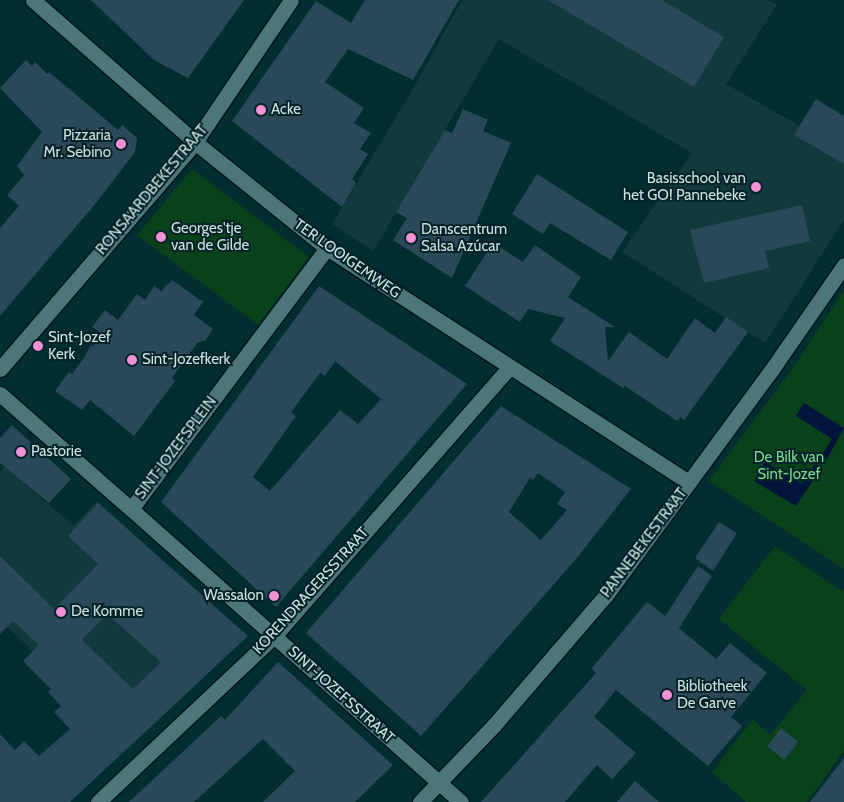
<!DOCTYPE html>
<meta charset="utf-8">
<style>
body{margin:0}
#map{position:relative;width:844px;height:802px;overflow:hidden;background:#022e32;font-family:Cabin,sans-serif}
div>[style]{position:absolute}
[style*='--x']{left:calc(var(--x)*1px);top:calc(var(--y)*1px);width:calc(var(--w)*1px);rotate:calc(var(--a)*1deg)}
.built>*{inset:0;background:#12393d}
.green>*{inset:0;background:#09411b}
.water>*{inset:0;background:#00143c}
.building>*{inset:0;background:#294958}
.roads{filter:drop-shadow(1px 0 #011416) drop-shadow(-1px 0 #011416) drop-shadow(0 1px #011416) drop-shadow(0 -1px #011416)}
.minor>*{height:15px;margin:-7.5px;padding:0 7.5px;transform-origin:7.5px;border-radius:7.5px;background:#4d767a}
.dots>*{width:14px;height:14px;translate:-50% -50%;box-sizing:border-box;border:2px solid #032326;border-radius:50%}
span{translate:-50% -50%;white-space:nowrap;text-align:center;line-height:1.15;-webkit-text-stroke:4px #032326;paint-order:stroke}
.poi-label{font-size:15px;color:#cbe1e2}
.left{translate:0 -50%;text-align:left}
.right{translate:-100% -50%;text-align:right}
.street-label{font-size:15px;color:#cbe1e2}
.park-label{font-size:15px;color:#7dd88f}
</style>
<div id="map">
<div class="built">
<i style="clip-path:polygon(462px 0,767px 0,777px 5px,726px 84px,844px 151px,844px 220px,765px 343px,622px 252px,692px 153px,499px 39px,373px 251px,332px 224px,417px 82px)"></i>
<i style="clip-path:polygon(5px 467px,74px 526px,97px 501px,160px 558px,115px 606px,199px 682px,127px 749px,59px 676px,0 620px,0 472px)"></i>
</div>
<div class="green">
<i style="clip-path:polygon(192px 169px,309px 257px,258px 325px,137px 235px)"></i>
<i style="clip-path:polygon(844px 290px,844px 569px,709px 481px,799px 359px)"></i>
<i style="clip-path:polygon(775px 546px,844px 592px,844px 751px,807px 802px,746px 802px,712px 772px,753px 719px,770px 735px,807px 690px,719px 619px)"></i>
</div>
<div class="water">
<i style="clip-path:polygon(804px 403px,844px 428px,827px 459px,821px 456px,832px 439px,796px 416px)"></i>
<i style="clip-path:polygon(765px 462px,802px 484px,815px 464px,822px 467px,796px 506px,754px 481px)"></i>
</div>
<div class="building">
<i style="clip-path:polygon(91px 0,244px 0,188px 78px,154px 60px)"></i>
<i style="clip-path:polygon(365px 0,459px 0,413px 80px,348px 49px,325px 82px,364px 108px,354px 123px,371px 133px,360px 149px,368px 154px,352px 179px,356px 183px,342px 207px,232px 121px,316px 1px,351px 23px)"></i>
<i style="clip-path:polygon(548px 0,662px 0,724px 37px,694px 87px)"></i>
<i style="clip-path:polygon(26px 60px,32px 66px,35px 62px,47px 74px,49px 72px,118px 130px,122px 125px,137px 138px,135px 152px,96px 203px,0 316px,0 228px,19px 206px,7px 195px,24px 175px,17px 166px,42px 132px,0 88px)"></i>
<i style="clip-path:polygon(816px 99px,844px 116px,844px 164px,794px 135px)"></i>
<i style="clip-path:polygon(463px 109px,488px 120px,483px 131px,511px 143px,452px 278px,393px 240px,407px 218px,396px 212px,445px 130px,452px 133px)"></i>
<i style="clip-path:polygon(537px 174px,628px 232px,611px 260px,550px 223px,543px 234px,512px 214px)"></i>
<i style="clip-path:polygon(802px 205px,810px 241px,765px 251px,769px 268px,704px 283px,690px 230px)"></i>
<i style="clip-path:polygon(493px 243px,523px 262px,535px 245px,581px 277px,568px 297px,615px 327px,605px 327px,608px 361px,629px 332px,667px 359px,695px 318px,715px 333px,726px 317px,748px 332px,684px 420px,681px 417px,677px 421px,625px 386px,623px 388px,550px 341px,565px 318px,528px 309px,520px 322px,465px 286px)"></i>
<i style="clip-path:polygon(172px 280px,203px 302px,194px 315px,213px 329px,205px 341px,198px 342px,172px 378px,175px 381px,134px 436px,90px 400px,82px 410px,55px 391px,69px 372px,72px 374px,84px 358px,98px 331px,92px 327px,105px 310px,118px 320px,137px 294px,145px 300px,154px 286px,161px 291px)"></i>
<i style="clip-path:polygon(evenodd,319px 286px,467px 384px,276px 607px,161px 502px,319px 286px,335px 361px,381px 399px,358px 424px,340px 410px,270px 491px,253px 477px,296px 416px,291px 412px,320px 373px,325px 376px,335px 361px)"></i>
<i style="clip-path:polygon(evenodd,501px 406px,631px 489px,576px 559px,421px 736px,306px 633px,501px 406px,538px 473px,565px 492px,557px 504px,567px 510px,541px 540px,509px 512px,530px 478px,533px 480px,538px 473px)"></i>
<i style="clip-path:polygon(12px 425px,71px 479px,49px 503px,0 463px,0 438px)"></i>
<i style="clip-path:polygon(evenodd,98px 503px,248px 636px,70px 802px,0 802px,0 734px,15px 750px,24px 741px,39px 756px,70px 729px,54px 712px,61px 706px,48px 692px,51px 689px,23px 661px,39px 645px,13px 621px,0 634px,0 556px,54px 609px,98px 564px,68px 536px,98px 503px,107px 614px,161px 662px,133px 689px,82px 640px,107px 614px)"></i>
<i style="clip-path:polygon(719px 522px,737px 533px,713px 571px,695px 558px)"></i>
<i style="clip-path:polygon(698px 566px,712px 576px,679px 628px,716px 659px,730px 643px,767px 673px,731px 717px,742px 726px,708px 766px,616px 690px,594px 717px,636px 753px,612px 779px,597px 765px,565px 802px,481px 802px,596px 673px,591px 669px,647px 602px,665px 616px)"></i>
<i style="clip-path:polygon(278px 662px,393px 765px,355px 802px,263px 802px,295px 771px,263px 739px,194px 802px,129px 802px,221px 716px,225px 720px)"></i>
<i style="clip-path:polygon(781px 728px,798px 742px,784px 760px,767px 746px)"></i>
<i style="clip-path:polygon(844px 758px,844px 802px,810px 802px)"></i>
<i style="clip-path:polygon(635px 781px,659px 802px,617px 802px)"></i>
</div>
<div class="roads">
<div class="minor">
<i style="--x:33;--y:0;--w:215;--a:41.2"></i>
<i style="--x:195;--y:142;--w:169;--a:38.8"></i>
<i style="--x:327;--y:248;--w:431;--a:32.9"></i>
<i style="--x:0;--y:369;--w:299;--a:-49.3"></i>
<i style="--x:195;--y:142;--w:171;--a:-55.9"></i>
<i style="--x:0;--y:394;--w:174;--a:41.3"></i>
<i style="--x:131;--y:509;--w:326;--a:-53.1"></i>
<i style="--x:131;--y:509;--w:441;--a:41.6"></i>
<i style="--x:98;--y:802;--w:243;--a:-43.3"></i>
<i style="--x:275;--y:635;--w:356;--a:-48.8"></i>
<i style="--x:420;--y:802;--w:108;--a:-46.1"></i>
<i style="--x:495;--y:724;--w:170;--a:-49.3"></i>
<i style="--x:606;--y:595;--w:277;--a:-53.7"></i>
<i style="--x:770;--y:372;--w:130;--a:-55.3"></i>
</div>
</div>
<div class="dots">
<i style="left:261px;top:110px;background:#f391d6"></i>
<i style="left:121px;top:144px;background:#f391d6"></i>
<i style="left:756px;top:187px;background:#f391d6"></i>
<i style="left:161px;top:237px;background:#f391d6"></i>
<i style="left:411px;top:238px;background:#f391d6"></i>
<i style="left:38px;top:346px;background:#f391d6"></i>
<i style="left:132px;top:360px;background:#f391d6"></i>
<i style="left:21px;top:452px;background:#f391d6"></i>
<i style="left:274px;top:596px;background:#f391d6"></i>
<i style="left:61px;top:612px;background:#f391d6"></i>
<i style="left:667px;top:695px;background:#f391d6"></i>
</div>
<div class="poi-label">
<span class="left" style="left:271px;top:110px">Acke</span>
<span class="right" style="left:111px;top:144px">Pizzaria<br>Mr. Sebino</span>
<span class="right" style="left:746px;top:187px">Basisschool van<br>het GO! Pannebeke</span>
<span class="left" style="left:171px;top:237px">Georges'tje<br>van de Gilde</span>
<span class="left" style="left:421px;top:238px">Danscentrum<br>Salsa Azúcar</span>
<span class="left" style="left:48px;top:346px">Sint-Jozef<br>Kerk</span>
<span class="left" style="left:142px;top:360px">Sint-Jozefkerk</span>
<span class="left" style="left:31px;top:452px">Pastorie</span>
<span class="right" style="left:264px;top:596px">Wassalon</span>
<span class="left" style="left:71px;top:612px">De Komme</span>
<span class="left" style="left:677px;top:695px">Bibliotheek<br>De Garve</span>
</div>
<div class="street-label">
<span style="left:152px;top:190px;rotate:-50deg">RONSAARDBEKESTRAAT</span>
<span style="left:347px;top:259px;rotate:35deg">TER LOOIGEMWEG</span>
<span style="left:176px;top:448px;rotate:-53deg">SINT-JOZEFSPLEIN</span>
<span style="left:644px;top:543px;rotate:-53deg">PANNEBEKESTRAAT</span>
<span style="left:311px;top:591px;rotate:-48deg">KORENDRAGERSSTRAAT</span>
<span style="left:341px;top:695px;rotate:42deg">SINT-JOZEFSSTRAAT</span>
</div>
<div class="park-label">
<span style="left:789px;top:466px">De Bilk van<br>Sint-Jozef</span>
</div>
</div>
